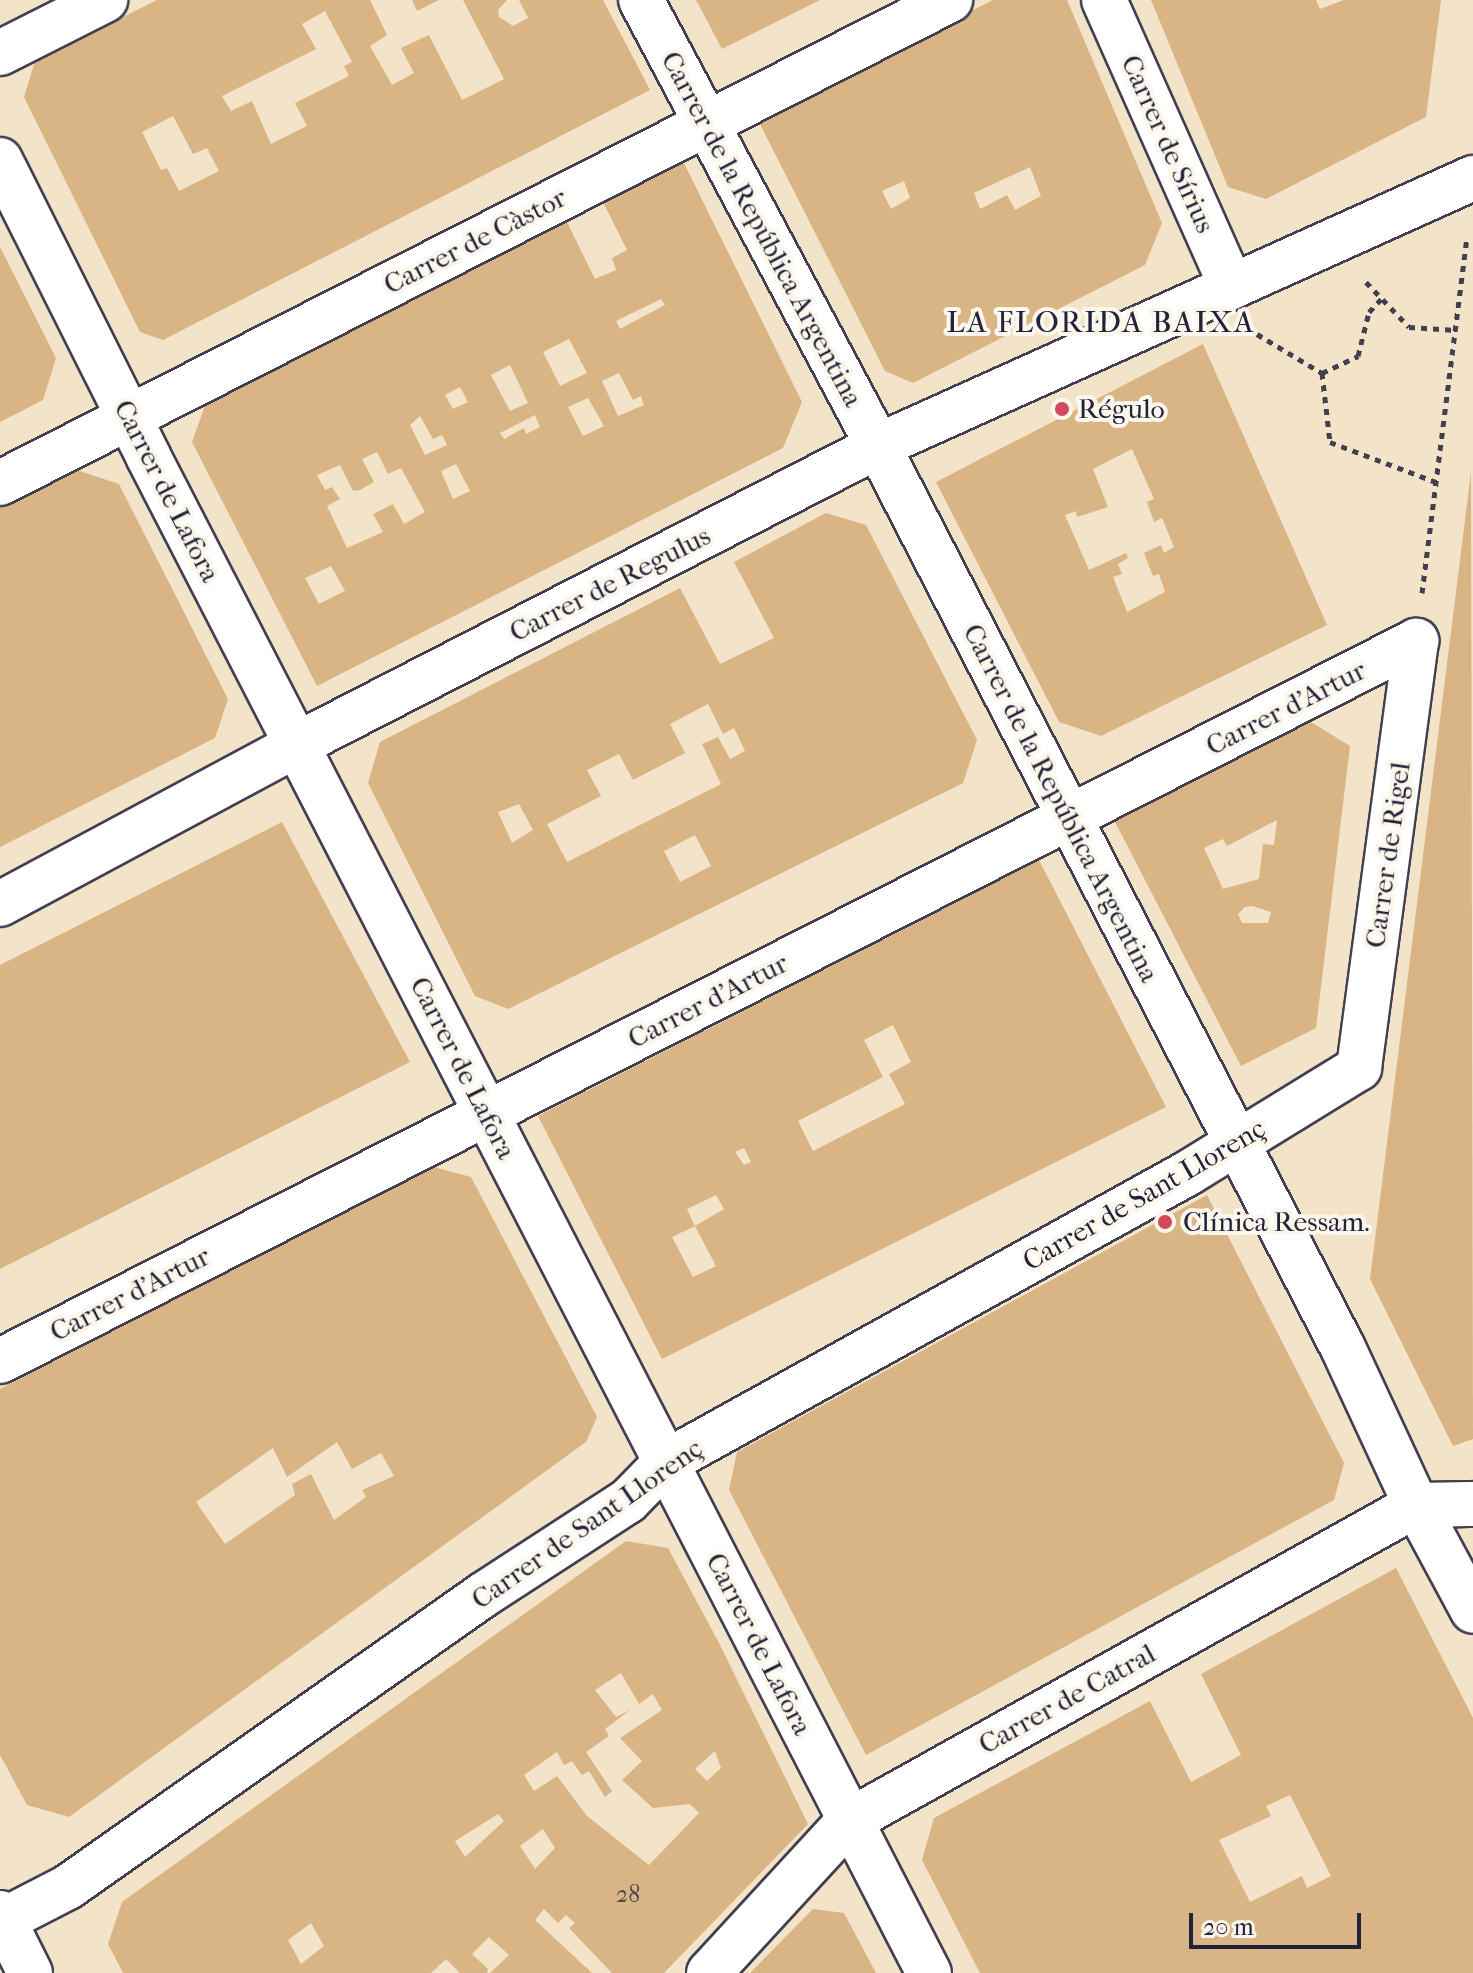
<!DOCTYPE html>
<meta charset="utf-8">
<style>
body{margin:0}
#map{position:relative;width:1473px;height:1973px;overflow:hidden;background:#f3e3c8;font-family:"IM FELL French Canon",serif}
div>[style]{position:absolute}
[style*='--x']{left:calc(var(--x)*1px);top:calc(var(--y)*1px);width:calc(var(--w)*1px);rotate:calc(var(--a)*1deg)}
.building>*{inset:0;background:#d9b585}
.path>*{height:5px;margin-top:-2.5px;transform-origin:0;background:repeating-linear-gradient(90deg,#413f50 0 6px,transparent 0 12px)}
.roads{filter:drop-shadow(2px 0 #413f50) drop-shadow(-2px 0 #413f50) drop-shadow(0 2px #413f50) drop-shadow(0 -2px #413f50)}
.minor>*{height:44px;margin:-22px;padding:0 22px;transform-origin:22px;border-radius:22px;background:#fff}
.dots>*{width:22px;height:22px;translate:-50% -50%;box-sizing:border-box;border:4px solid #fbf7ec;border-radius:50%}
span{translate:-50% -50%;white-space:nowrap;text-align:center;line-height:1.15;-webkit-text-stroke:8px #fbf7ec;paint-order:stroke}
.number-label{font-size:24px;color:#50474e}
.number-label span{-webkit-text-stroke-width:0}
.street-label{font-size:28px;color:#22223b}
.poi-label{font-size:28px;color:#22223b}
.left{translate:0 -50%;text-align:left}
.neighbourhood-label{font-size:30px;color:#22223b;letter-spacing:2px}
.scale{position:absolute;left:1189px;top:1913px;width:172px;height:36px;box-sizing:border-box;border:4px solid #22223b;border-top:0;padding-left:10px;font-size:24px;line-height:28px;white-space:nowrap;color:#22223b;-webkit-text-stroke:6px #fbf7ec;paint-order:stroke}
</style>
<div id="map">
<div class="building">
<i style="clip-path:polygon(evenodd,157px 0,370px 0,387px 35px,370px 46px,392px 85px,414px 73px,401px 48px,429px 35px,462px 100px,504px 79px,463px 0,507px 0,498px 10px,499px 17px,513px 26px,528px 18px,519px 0,603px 0,650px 90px,163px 340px,140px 332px,24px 97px,35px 61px,157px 0,325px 11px,352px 62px,344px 66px,349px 76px,295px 103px,307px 126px,271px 144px,252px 101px,231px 111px,222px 96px,316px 49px,302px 24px,325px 11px,157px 0,173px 116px,193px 154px,207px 148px,219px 171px,179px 191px,167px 168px,161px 170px,142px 132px,173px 116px)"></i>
<i style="clip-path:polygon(412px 0,439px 0,417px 11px)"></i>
<i style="clip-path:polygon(696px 0,820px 0,722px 49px)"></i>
<i style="clip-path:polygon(evenodd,993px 0,1067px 0,1162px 223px,1145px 265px,913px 383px,885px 371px,757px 118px,993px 0,1030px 167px,1041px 196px,1015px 210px,1007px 195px,980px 209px,974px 193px,1030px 167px,993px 0,904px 181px,910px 198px,891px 209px,882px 191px,904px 181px)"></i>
<i style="clip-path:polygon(1151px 0,1316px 0,1320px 9px,1344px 0,1441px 0,1426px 117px,1266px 199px,1228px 187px)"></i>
<i style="clip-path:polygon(evenodd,682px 159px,802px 402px,783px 448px,317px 686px,192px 442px,206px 403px,565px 218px,595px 279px,616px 270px,612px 258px,627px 250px,602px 200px,682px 159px,661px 299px,665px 305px,620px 329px,616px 321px,661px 299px,682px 159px,569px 339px,587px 373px,560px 386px,543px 352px,569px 339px,682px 159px,510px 365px,528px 403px,510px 411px,491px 375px,510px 365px,682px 159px,619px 373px,633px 400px,641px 396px,644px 405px,618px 416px,602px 381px,619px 373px,682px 159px,460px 387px,468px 402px,453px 409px,445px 395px,460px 387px,682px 159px,588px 398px,604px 426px,583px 436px,568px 407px,588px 398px,682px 159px,535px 415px,540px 427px,526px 434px,524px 428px,504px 439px,500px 433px,535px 415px,682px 159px,420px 416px,433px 439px,442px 435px,447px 445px,425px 455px,410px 425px,420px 416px,682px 159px,377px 452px,388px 474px,401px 468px,425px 512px,404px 524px,393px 504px,373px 514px,383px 532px,347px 548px,327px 506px,340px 499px,332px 487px,325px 490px,317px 475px,340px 465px,353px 491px,360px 490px,374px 482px,362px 459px,377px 452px,682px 159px,456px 464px,470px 491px,453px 499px,441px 471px,456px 464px,682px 159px,331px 566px,345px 591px,319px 604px,305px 578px,331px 566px)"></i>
<i style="clip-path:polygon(0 247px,56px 358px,43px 400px,0 422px)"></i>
<i style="clip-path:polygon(evenodd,1203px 344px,1327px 625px,1101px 736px,1059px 722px,936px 482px,1203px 344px,1132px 449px,1154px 499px,1147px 502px,1154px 522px,1162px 518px,1174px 547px,1164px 553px,1161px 545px,1144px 553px,1153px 576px,1159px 574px,1165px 592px,1127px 612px,1113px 577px,1122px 574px,1118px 564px,1128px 558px,1126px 553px,1089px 570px,1065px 515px,1076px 511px,1077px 517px,1108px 507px,1093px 469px,1132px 449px)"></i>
<i style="clip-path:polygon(74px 469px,119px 484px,228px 699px,215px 738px,0 847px,0 507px)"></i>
<i style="clip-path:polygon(1471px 472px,1473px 1439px,1453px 1446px,1370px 1279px)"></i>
<i style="clip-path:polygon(evenodd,826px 513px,866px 525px,977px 740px,963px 783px,508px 1009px,475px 996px,368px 783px,380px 742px,680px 588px,720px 664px,774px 638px,734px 562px,826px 513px,708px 704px,723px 734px,734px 728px,745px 751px,730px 759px,718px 737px,702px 744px,721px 784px,567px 862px,547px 824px,601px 796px,587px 770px,619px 754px,633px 780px,685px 753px,670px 724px,708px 704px,826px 513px,519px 804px,533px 830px,512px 843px,498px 812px,519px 804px,826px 513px,695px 835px,711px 866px,680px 882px,664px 851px,695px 835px)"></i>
<i style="clip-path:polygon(evenodd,1311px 722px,1350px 746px,1316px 1028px,1241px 1066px,1114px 820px,1311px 722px,1277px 820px,1274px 845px,1263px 844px,1259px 879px,1223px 889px,1204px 848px,1223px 839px,1227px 846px,1277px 820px,1311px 722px,1252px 906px,1271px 912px,1268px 923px,1242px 923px,1238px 914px,1245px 907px,1252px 906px)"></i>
<i style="clip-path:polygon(282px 822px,410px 1062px,0 1269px,0 965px)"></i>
<i style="clip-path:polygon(evenodd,1039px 860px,1166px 1107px,662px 1359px,538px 1116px,1039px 860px,893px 1025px,911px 1062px,889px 1074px,905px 1104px,813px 1151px,798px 1121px,883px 1077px,864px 1040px,893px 1025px,1039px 860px,744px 1148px,751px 1162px,744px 1165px,735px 1152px,744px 1148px,1039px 860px,716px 1195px,724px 1209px,695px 1226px,687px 1209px,716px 1195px,1039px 860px,695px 1226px,716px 1266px,693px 1277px,672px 1237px,695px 1226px)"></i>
<i style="clip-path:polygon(evenodd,434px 1167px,471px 1177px,597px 1417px,586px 1442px,69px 1817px,27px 1805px,0 1755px,0 1389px,434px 1167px,337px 1442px,352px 1469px,381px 1453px,394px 1476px,362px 1490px,366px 1497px,334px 1520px,311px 1474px,292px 1484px,295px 1495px,225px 1544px,196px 1502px,273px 1448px,287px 1477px,337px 1442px)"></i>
<i style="clip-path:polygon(1207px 1195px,1344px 1463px,1334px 1500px,866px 1755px,729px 1490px,737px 1452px)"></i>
<i style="clip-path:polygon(evenodd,626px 1541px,668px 1548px,719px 1643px,808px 1824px,664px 1973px,612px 1973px,569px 1928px,575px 1923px,566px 1915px,558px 1923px,544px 1909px,535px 1920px,592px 1973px,490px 1973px,509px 1955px,489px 1937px,472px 1954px,488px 1969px,487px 1973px,460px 1973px,446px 1959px,431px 1973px,123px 1973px,108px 1944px,122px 1902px,626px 1541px,621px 1673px,639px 1704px,653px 1694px,662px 1710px,620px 1738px,642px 1761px,622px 1780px,653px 1808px,690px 1804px,699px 1813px,649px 1865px,587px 1816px,557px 1776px,534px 1791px,524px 1775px,557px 1752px,564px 1765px,572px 1761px,582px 1775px,589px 1771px,605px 1797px,612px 1791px,586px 1752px,609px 1736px,605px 1729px,630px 1710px,616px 1717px,595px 1690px,621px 1673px,626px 1541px,715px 1751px,721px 1768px,707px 1781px,695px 1769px,715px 1751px,626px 1541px,498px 1814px,504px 1821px,465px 1857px,455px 1841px,498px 1814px,626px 1541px,543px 1829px,555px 1848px,535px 1869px,520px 1846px,543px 1829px,626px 1541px,311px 1923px,324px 1946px,301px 1964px,288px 1940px,311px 1923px)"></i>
<i style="clip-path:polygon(evenodd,1396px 1568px,1473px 1718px,1473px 1973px,980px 1973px,922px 1860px,934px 1818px,1150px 1701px,1191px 1782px,1241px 1755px,1201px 1674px,1396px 1568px,1290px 1795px,1331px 1876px,1307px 1888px,1302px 1876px,1250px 1902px,1219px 1840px,1271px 1816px,1266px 1806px,1290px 1795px)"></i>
<i style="clip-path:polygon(813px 1909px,844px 1913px,876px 1973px,750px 1973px)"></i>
</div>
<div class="path">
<i style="--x:1366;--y:282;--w:62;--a:46.3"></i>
<i style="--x:1409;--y:327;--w:47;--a:3.7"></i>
<i style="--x:1257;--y:334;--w:76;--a:31"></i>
<i style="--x:1322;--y:373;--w:40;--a:-25"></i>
<i style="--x:1358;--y:356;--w:45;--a:-76"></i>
<i style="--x:1369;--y:312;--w:18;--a:-47"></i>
<i style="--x:1322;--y:373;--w:69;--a:83.4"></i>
<i style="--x:1330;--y:442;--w:113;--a:20.7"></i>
<i style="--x:1422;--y:593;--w:359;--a:-82.8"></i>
</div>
<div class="roads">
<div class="minor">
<i style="--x:641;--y:0;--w:505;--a:62.01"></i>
<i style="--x:878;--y:446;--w:1015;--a:62.73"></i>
<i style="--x:1343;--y:1348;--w:173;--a:65.1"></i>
<i style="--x:1416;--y:1505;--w:120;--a:61.7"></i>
<i style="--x:1104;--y:0;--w:314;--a:66"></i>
<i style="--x:0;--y:53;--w:118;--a:-26.8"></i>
<i style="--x:0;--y:160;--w:331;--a:63.4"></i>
<i style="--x:148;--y:456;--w:1706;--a:62.76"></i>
<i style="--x:0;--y:483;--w:1066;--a:-26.95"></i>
<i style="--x:0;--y:904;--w:338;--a:-28.2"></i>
<i style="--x:298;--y:744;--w:652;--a:-27.19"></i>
<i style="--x:878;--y:446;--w:653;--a:-24.25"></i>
<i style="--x:0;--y:1361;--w:1589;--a:-26.95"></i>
<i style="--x:0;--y:1913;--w:67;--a:63.4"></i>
<i style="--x:4;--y:1920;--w:72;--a:-27.3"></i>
<i style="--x:68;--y:1887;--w:507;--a:-35.13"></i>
<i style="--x:483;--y:1595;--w:173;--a:-33"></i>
<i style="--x:628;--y:1501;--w:54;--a:-45.7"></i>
<i style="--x:666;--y:1462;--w:597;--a:-28.97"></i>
<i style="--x:1188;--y:1173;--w:201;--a:-31.6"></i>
<i style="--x:1359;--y:1068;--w:431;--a:-82.4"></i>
<i style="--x:709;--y:1973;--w:207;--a:-47.4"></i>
<i style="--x:849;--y:1821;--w:649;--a:-29.13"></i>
<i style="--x:1416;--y:1505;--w:57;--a:-1"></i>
</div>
</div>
<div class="dots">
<i style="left:1062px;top:409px;background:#d1495b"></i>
<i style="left:1165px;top:1222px;background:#d1495b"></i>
</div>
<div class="number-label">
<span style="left:628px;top:1895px">28</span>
</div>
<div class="street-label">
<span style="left:1168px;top:144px;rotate:66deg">Carrer de Sírius</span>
<span style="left:762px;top:229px;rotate:62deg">Carrer de la República Argentina</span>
<span style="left:475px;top:241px;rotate:-27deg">Carrer de Càstor</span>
<span style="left:167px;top:491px;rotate:63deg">Carrer de Lafora</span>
<span style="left:610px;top:584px;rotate:-27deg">Carrer de Regulus</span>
<span style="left:1286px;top:708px;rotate:-27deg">Carrer d'Artur</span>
<span style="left:1061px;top:803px;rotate:63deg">Carrer de la República Argentina</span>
<span style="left:1388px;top:855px;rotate:-82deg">Carrer de Rigel</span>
<span style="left:708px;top:1001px;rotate:-27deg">Carrer d'Artur</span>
<span style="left:463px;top:1068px;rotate:63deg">Carrer de Lafora</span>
<span style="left:1144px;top:1195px;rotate:-30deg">Carrer de Sant Llorenç</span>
<span style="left:130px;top:1294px;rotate:-27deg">Carrer d'Artur</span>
<span style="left:587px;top:1524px;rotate:-35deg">Carrer de Sant Llorenç</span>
<span style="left:759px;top:1644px;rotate:63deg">Carrer de Lafora</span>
<span style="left:1067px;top:1699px;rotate:-29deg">Carrer de Catral</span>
</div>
<div class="poi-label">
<span class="left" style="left:1078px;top:409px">Régulo</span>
<span class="left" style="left:1183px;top:1222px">Clínica Ressam.</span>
</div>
<div class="neighbourhood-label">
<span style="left:1101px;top:323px">LA FLORIDA BAIXA</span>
</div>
<div class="scale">20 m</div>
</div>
